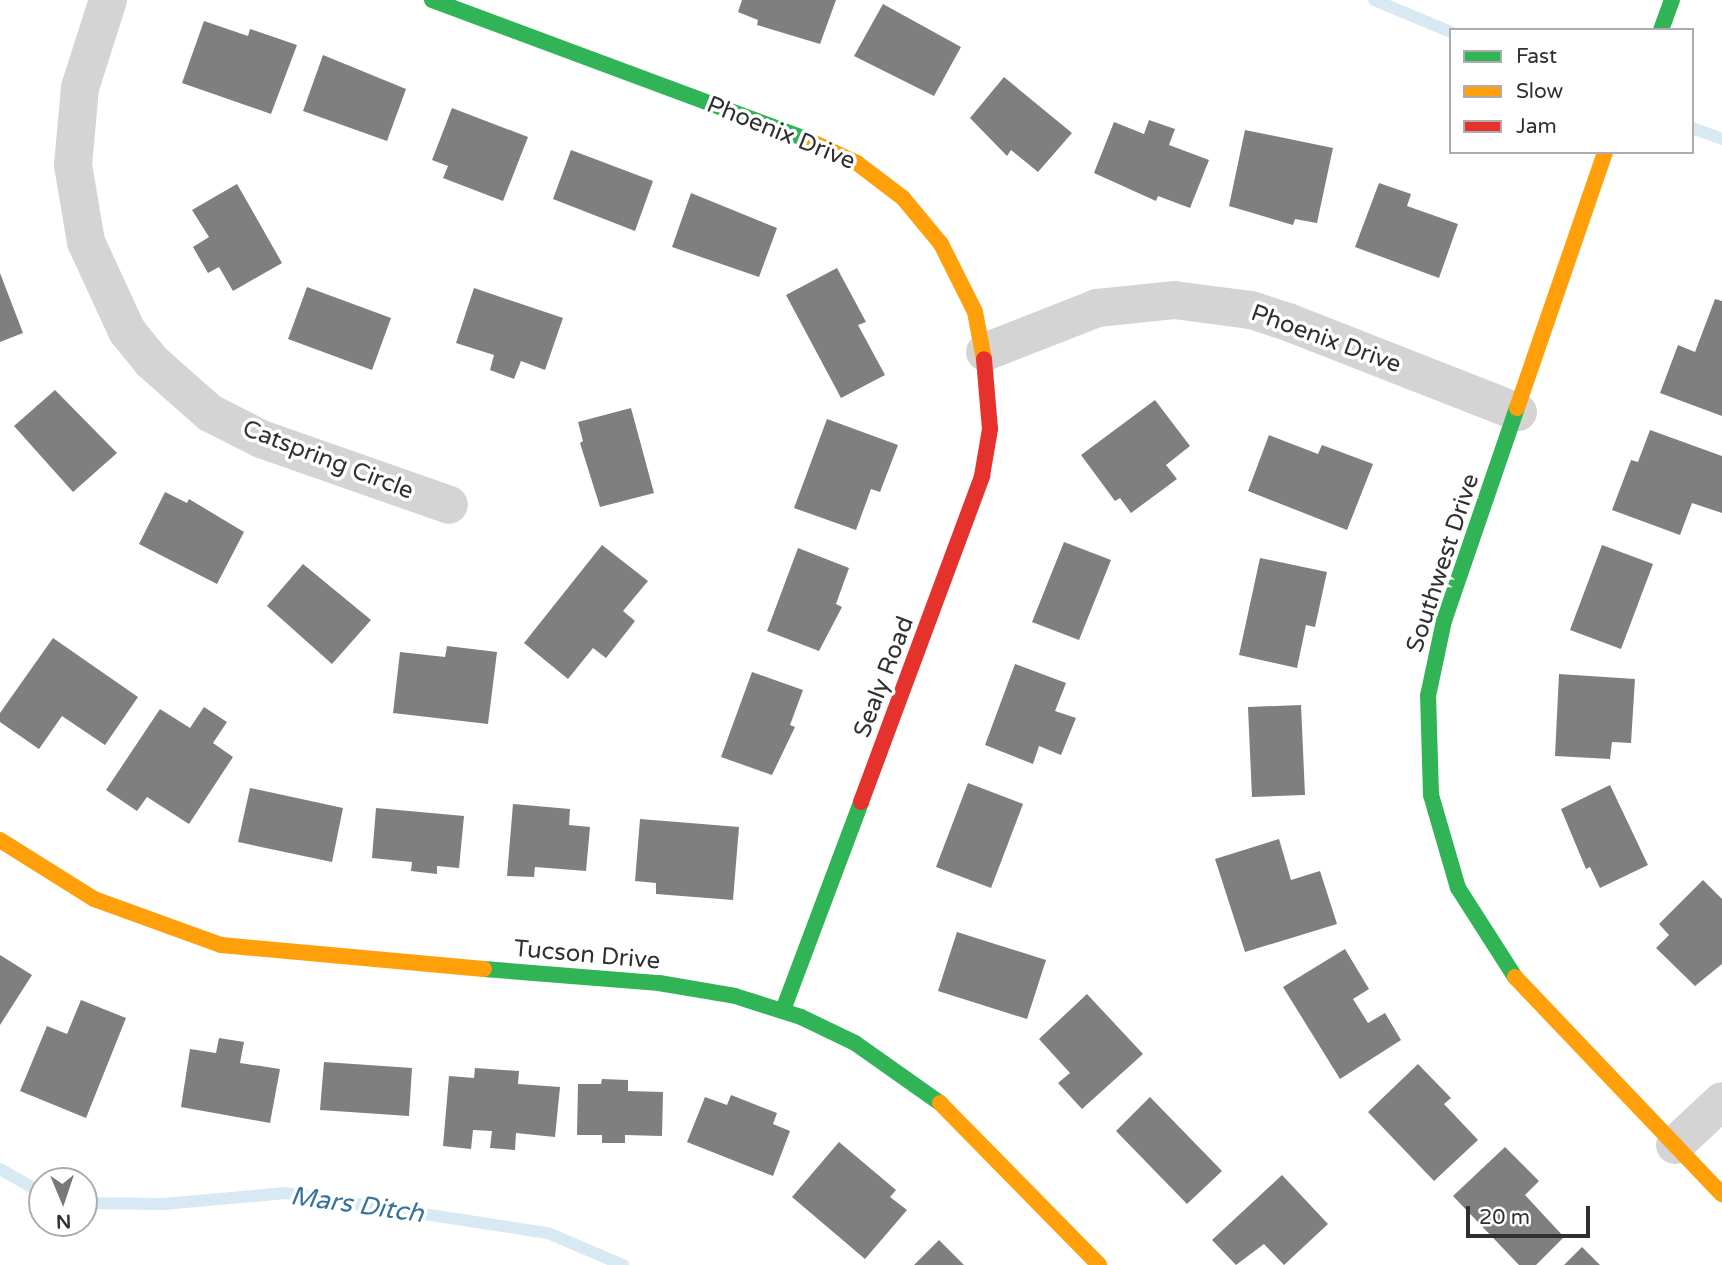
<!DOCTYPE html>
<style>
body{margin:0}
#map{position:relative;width:1722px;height:1265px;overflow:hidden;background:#fff;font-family:"Varela Round",sans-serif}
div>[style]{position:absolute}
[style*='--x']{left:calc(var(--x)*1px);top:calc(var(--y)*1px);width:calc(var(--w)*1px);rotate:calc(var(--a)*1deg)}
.stream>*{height:12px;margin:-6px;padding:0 6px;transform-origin:6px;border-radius:6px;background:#d8e9f4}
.building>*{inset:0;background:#7f7f7f}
.street>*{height:38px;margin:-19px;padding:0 19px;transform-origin:19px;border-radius:19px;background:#d4d4d4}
.fast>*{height:16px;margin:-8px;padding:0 8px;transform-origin:8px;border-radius:8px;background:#30b455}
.slow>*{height:16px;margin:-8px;padding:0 8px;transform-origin:8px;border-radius:8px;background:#ff9f0a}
.jam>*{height:16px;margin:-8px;padding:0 8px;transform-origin:8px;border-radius:8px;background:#e5322d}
span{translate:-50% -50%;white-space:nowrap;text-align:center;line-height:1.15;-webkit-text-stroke:7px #fff;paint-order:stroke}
.street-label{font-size:24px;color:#303030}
.water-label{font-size:26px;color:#377399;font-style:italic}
.legend{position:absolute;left:1449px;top:28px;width:245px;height:126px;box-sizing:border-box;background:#fff;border:2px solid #acacac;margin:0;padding:9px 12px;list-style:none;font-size:21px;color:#303030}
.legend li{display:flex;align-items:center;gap:14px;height:35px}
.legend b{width:35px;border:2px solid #acacac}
.north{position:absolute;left:28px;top:1167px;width:70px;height:70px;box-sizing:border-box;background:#fff;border:2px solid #acacac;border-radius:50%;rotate:178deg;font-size:19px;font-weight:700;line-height:28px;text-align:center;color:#303030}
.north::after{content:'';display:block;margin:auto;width:24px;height:32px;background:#787878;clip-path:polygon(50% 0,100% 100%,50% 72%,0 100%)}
.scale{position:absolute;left:1466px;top:1206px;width:124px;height:32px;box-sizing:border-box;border:4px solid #303030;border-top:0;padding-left:9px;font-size:21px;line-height:24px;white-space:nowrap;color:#303030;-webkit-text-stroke:5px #fff;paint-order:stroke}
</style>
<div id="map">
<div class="stream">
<i style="--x:1374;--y:0;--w:83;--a:22.6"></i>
<i style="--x:1692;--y:128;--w:32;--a:20"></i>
<i style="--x:0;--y:1169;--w:48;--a:29.7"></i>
<i style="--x:84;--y:1203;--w:79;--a:0.7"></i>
<i style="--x:163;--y:1204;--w:123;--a:-5.1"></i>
<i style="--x:286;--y:1193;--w:265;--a:8.7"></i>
<i style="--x:548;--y:1233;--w:82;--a:23.1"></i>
</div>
<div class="building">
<i style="clip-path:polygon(742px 0,836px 0,820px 44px,757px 25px,758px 20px,738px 12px)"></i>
<i style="clip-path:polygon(883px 4px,961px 47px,934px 96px,854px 56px)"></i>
<i style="clip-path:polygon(204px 21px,248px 36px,250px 29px,297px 45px,271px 114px,182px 83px)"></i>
<i style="clip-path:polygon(323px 55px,406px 89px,387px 141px,303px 111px)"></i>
<i style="clip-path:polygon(1004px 77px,1072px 133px,1038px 172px,1011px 150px,1007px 156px,970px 118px)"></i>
<i style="clip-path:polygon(452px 108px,528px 137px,503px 201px,443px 178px,448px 166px,432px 160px)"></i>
<i style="clip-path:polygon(1149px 120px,1175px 129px,1169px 145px,1209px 160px,1190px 208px,1158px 196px,1156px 201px,1094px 173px,1114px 122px,1144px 134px)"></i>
<i style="clip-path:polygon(1245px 130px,1333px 148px,1317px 223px,1295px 219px,1293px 225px,1229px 206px)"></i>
<i style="clip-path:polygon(571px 150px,653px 181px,635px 231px,553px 199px)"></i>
<i style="clip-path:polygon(1379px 183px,1411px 194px,1407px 206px,1458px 224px,1439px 278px,1355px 247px)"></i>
<i style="clip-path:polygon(237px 184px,282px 263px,233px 291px,219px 267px,208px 273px,193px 247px,209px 237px,192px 210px)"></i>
<i style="clip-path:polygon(691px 193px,777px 228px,759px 277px,672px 247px)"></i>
<i style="clip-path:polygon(837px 268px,866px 322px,858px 325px,885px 375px,841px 398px,786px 295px)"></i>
<i style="clip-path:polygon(0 273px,23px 333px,0 342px)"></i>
<i style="clip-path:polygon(307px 287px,391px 318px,372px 370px,288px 339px)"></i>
<i style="clip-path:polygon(474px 288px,563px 318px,545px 370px,521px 361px,514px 379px,490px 370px,494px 355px,456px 343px)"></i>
<i style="clip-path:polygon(1715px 299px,1722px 301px,1722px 416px,1660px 393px,1678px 345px,1695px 352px)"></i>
<i style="clip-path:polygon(55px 390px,117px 453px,73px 492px,14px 426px)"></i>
<i style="clip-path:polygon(1155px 400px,1190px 446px,1166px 465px,1177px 479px,1131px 513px,1120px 498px,1115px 501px,1081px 455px)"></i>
<i style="clip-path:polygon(631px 408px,654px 493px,600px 507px,580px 443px,583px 441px,578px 422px)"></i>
<i style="clip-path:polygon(827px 419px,898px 445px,880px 492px,871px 489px,856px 530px,794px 508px)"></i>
<i style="clip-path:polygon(1650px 430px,1722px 456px,1722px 513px,1692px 503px,1680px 535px,1612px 510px,1631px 460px,1638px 462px)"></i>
<i style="clip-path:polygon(1269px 435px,1318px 454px,1322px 445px,1373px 464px,1347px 530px,1248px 491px)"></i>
<i style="clip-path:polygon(165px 492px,187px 503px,189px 499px,244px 532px,217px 584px,139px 544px)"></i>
<i style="clip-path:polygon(1064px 542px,1111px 560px,1079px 640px,1032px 622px)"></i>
<i style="clip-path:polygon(602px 545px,648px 581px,623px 611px,635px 621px,606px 658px,593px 648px,568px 679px,524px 643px)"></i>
<i style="clip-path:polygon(1602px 545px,1653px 564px,1621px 649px,1570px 630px)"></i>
<i style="clip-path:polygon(798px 548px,849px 568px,836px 604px,842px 607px,819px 651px,767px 631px)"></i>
<i style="clip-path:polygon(1260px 558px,1327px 572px,1315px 627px,1306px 625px,1297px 668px,1239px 655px)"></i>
<i style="clip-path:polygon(303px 564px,371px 620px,332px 664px,267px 606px)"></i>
<i style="clip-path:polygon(53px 638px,138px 697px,105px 745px,62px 716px,39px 749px,0 722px,0 713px)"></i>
<i style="clip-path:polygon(447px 646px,497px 652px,488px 724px,393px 713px,400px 652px,445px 657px)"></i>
<i style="clip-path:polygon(1015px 664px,1066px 683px,1055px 711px,1076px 718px,1061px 755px,1039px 746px,1033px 764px,985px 745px)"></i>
<i style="clip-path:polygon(752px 672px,803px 690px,790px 725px,795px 727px,772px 775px,721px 757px)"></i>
<i style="clip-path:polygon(1559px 674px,1635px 679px,1631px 743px,1612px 742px,1610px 759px,1555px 756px)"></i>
<i style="clip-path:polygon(1301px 705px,1305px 795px,1252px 797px,1248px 707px)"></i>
<i style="clip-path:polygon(204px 707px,227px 722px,213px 743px,233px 757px,189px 824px,147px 797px,137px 811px,106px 790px,160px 709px,190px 728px)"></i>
<i style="clip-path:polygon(968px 783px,1023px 804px,991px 888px,936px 867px)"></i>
<i style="clip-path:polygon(1610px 785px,1648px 865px,1600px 888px,1590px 867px,1586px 869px,1561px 809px)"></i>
<i style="clip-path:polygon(250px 788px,343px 808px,332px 862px,238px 842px)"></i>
<i style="clip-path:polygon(513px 804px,570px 809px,569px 825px,590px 827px,586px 871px,535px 867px,534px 877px,507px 876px)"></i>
<i style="clip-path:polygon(376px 808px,464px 816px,459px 868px,437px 866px,437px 874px,411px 871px,412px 862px,372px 858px)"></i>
<i style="clip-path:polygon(640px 819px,739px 827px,733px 900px,656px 894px,656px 883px,635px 881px)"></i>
<i style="clip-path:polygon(1279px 839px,1291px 880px,1320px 871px,1337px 924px,1245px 952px,1215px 859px)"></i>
<i style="clip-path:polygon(1703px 880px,1722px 899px,1722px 964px,1695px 986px,1656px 948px,1669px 935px,1659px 924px)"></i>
<i style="clip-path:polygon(957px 932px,1046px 960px,1027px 1019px,938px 991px)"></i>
<i style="clip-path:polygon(1345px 949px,1369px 989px,1353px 999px,1368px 1023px,1385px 1013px,1401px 1040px,1340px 1079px,1283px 987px)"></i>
<i style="clip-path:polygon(0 955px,32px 975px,0 1025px)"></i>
<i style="clip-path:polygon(1087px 994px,1143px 1054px,1082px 1109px,1058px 1083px,1070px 1073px,1039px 1039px)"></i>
<i style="clip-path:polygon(81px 1000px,126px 1018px,86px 1118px,20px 1091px,47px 1026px,67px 1034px)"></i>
<i style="clip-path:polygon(219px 1038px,244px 1042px,240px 1063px,280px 1069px,270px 1123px,181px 1107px,190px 1049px,216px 1053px)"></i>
<i style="clip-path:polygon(324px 1062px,412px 1068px,409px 1116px,320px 1110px)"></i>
<i style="clip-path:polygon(1418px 1064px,1451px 1098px,1444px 1104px,1478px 1140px,1434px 1181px,1368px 1112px)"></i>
<i style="clip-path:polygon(475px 1068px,519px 1071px,518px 1084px,560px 1087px,555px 1137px,516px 1133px,515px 1150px,490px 1148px,492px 1131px,473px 1130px,471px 1149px,443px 1146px,449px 1076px,474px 1078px)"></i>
<i style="clip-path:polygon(602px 1079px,628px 1080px,628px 1091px,663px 1092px,662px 1136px,625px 1135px,625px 1143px,602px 1143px,602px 1135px,577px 1135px,578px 1084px,601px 1084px)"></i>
<i style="clip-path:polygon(731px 1095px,777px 1113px,773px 1124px,790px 1131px,773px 1176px,687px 1142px,705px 1097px,727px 1105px)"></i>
<i style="clip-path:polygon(1150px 1097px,1222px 1171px,1187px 1204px,1116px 1131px)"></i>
<i style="clip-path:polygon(839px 1142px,896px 1190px,890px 1197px,907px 1210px,865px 1259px,792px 1197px)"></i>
<i style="clip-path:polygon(1505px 1147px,1539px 1181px,1525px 1195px,1564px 1237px,1536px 1265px,1519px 1265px,1453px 1196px)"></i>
<i style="clip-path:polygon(1282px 1175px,1328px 1224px,1284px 1265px,1264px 1244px,1236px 1265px,1212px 1240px)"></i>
<i style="clip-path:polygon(939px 1240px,964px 1265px,914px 1265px)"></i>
<i style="clip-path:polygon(1582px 1247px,1600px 1265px,1564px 1265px)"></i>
</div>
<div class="street">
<i style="--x:108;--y:0;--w:92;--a:107.7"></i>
<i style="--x:80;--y:88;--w:77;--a:95.2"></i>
<i style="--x:73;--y:165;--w:78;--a:80.4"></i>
<i style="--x:86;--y:242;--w:98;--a:65.3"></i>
<i style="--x:127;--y:331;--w:38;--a:51"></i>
<i style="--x:151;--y:361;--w:79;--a:41.4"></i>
<i style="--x:210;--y:413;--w:57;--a:27"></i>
<i style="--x:261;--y:439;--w:199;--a:19.3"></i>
<i style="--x:985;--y:352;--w:120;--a:-21.4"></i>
<i style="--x:1097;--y:308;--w:77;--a:-5.9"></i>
<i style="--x:1174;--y:300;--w:78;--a:7.4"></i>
<i style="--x:1251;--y:310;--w:39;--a:18"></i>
<i style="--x:1288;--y:322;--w:247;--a:21.4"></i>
<i style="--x:1675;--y:1145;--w:64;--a:-43.1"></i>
</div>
<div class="fast">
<i style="--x:432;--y:0;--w:401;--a:20.4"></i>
<i style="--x:1661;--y:30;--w:32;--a:-70"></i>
<i style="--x:484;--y:969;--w:176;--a:4.6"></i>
<i style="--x:659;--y:983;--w:77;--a:9.7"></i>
<i style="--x:735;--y:996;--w:69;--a:17.7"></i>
<i style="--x:801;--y:1017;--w:60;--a:25.7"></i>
<i style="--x:855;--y:1043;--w:104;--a:35.2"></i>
<i style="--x:1515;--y:977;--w:106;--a:-122.6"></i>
<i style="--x:1458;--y:888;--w:97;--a:-106.2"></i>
<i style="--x:1431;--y:795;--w:99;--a:-91.7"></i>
<i style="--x:1428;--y:696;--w:77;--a:-78"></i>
<i style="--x:1444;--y:621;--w:225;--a:-71.1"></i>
<i style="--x:783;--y:1010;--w:222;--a:-69.4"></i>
</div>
<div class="slow">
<i style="--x:808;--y:140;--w:54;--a:25.1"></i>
<i style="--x:857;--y:163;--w:58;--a:37.3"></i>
<i style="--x:903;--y:198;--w:60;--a:50.4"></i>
<i style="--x:941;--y:244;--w:76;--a:63.4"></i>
<i style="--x:975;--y:312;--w:48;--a:79.2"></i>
<i style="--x:1517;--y:408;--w:271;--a:-71"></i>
<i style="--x:0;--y:840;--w:111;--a:32.1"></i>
<i style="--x:94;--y:899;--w:135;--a:19.9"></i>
<i style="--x:221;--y:945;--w:264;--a:5.2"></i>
<i style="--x:1515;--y:977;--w:300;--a:46.4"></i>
<i style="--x:940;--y:1103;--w:227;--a:45.5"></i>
</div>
<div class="jam">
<i style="--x:861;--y:802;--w:348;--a:-69.6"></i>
<i style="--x:982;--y:476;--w:48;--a:-80.3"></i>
<i style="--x:990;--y:429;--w:70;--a:-94.9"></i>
</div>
<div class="street-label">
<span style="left:781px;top:133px;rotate:22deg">Phoenix Drive</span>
<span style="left:1326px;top:339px;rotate:20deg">Phoenix Drive</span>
<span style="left:328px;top:460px;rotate:21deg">Catspring Circle</span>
<span style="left:1443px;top:563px;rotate:-72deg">Southwest Drive</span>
<span style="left:884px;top:677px;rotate:-69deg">Sealy Road</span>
<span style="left:587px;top:955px;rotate:5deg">Tucson Drive</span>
</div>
<div class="water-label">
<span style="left:357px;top:1205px;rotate:8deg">Mars Ditch</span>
</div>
<ul class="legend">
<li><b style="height:9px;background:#30b455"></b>Fast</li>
<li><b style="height:9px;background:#ff9f0a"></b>Slow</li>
<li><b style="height:9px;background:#e5322d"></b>Jam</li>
</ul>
<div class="north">N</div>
<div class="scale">20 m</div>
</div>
